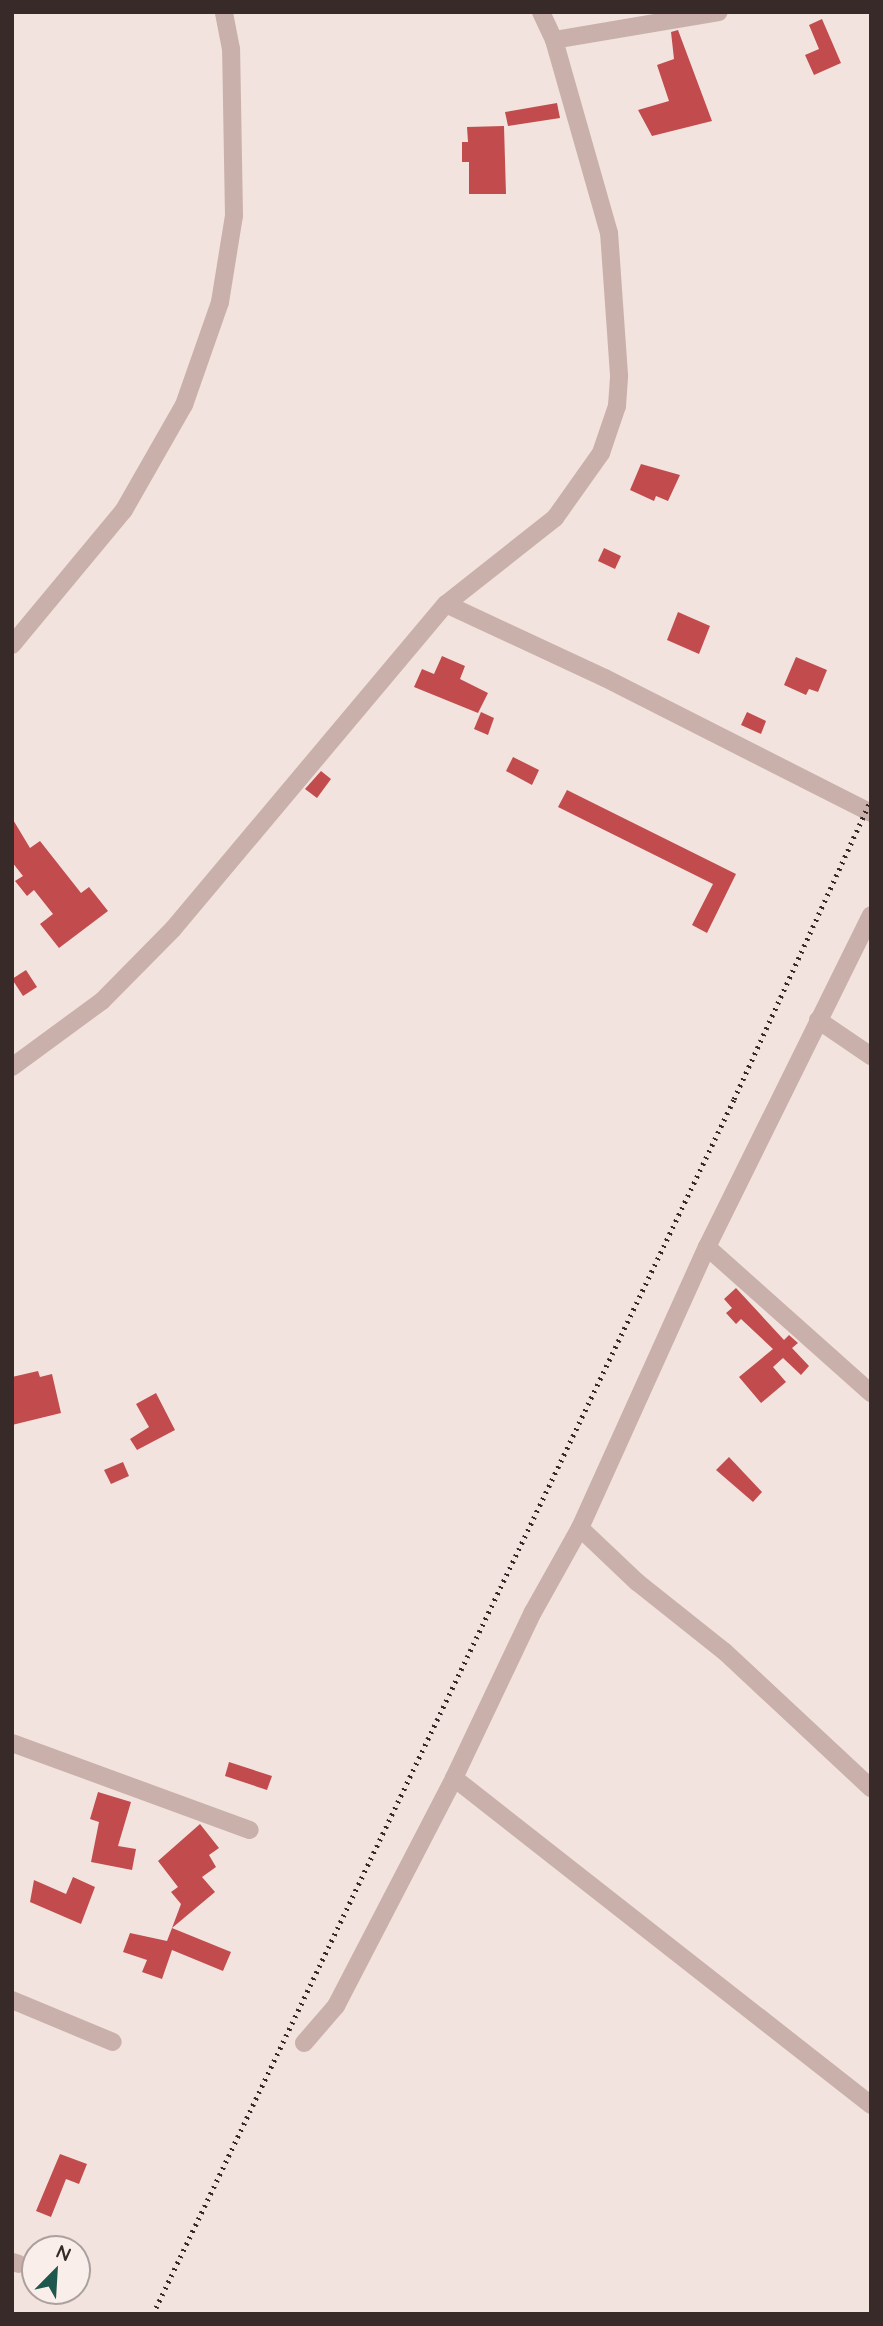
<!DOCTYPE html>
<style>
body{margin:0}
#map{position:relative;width:883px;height:2326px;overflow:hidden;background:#f2e3de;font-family:Quicksand,sans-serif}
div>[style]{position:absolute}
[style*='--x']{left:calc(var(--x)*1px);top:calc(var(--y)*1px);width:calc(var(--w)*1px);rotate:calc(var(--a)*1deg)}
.building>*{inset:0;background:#c24c4d}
.street>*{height:18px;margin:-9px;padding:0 9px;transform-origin:9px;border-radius:9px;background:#cab0aa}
.rail>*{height:5px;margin-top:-2.5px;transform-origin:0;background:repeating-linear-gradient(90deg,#372a29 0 2px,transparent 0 7px)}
span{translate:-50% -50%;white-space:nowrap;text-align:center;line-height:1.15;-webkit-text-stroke:7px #f9eeea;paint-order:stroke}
.frame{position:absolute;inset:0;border:14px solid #372a29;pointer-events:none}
.north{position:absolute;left:21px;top:2235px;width:70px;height:70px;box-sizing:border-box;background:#f9eeea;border:2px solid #aba09d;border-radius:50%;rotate:24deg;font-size:19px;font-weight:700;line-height:28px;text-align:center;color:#372a29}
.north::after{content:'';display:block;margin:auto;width:24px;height:32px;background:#20574d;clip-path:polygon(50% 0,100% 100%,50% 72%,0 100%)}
</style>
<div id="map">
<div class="building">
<i style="clip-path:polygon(822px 19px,841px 63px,814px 75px,805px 55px,819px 49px,809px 25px)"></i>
<i style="clip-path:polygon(678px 30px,712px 121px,652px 136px,638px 110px,669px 101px,657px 65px,674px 59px,671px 32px)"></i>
<i style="clip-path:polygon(557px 103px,560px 118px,508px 126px,505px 112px)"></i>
<i style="clip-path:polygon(504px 126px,506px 194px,469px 194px,469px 162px,462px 162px,462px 142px,468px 142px,467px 127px)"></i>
<i style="clip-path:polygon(641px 464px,680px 475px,668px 501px,656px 496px,654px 501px,630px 490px)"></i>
<i style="clip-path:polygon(604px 548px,621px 556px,615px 569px,598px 561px)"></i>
<i style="clip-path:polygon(678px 612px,710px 626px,699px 654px,667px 640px)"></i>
<i style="clip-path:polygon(442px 656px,465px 666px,460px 679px,488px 693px,478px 713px,414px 687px,422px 669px,434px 674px)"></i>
<i style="clip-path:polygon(796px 657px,827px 670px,818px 692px,809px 689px,806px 695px,784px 685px)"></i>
<i style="clip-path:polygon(481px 712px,494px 718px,488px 735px,474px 729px)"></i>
<i style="clip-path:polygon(747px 712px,766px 721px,761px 734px,741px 725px)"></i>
<i style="clip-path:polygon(513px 757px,539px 770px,532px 785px,506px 771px)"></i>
<i style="clip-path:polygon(321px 771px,331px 779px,317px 798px,305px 789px)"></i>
<i style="clip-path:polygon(567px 790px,736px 874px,707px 933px,692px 925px,713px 884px,558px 807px)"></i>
<i style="clip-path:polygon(12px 818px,30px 848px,40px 841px,81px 893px,89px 887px,108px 911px,59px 948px,40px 924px,53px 914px,34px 890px,27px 896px,15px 881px,23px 876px,12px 862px)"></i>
<i style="clip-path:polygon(26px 970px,37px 987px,23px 996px,12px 979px)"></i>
<i style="clip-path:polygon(736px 1288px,784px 1340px,789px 1335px,798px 1343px,792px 1348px,809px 1366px,801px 1375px,783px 1358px,773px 1367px,786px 1382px,761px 1403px,739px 1377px,773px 1349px,741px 1319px,736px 1324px,726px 1313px,732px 1308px,724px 1299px)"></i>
<i style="clip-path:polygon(38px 1371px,40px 1377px,52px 1374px,61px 1413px,12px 1425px,12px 1377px)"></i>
<i style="clip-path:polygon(156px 1393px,175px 1430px,137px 1450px,130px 1439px,149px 1427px,136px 1404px)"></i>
<i style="clip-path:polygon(729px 1457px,762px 1492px,753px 1502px,716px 1470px)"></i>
<i style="clip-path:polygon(123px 1462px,129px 1476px,111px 1484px,104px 1470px)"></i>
<i style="clip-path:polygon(229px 1762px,272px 1776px,267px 1790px,225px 1776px)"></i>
<i style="clip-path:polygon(98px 1792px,131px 1802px,118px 1846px,136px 1849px,132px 1870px,91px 1862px,99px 1822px,90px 1819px)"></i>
<i style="clip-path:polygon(200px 1824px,219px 1848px,209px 1855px,216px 1867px,202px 1877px,215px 1892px,172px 1928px,181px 1904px,171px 1892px,178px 1887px,158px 1861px)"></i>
<i style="clip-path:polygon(73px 1877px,95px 1887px,81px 1924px,30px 1902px,34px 1880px,66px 1894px)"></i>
<i style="clip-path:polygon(172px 1928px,231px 1952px,223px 1971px,172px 1950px,162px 1979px,142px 1972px,147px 1960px,123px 1952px,130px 1933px,167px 1941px)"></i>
<i style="clip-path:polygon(60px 2154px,87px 2164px,79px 2184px,66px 2179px,51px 2217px,36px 2211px)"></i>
</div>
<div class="street">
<i style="--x:554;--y:40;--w:167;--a:-9.6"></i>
<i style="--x:446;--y:604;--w:175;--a:25"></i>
<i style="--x:605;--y:678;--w:298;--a:26.9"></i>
<i style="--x:12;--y:645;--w:175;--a:-50.3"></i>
<i style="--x:124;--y:510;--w:121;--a:-60.3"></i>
<i style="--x:184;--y:405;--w:109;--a:-70.7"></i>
<i style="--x:220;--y:302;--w:87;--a:-80.8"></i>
<i style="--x:234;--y:216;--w:167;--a:-91"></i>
<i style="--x:231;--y:49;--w:38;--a:-101"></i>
<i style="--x:818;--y:1020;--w:64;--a:34.2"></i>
<i style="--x:12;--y:1067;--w:112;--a:-36.3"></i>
<i style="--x:102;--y:1001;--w:101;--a:-45.4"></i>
<i style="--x:173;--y:929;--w:424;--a:-50"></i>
<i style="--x:446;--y:604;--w:139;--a:-38.3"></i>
<i style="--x:555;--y:518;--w:80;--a:-54.7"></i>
<i style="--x:601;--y:453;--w:50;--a:-71.2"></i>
<i style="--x:617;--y:406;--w:31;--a:-86"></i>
<i style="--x:619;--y:375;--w:142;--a:-94"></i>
<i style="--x:609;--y:233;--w:201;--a:-105.9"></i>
<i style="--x:554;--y:40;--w:31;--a:-115"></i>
<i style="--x:707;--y:1247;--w:220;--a:41.7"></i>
<i style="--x:580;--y:1528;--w:79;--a:43.5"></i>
<i style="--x:637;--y:1582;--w:112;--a:38.5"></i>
<i style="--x:725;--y:1652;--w:200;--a:43"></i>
<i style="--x:12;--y:1743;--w:253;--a:20.1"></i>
<i style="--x:454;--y:1778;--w:530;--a:38.1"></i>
<i style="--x:12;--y:2000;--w:109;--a:22.6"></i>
<i style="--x:304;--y:2043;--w:49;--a:-49.1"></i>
<i style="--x:336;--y:2006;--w:257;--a:-62.6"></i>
<i style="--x:454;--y:1778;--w:184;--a:-64.6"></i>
<i style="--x:533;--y:1612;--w:96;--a:-60.8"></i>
<i style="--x:580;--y:1528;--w:308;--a:-65.7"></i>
<i style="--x:707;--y:1247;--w:370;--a:-63.7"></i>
<i style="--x:12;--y:2262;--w:7;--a:16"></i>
</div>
<div class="rail">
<i style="--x:153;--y:2314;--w:1347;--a:-64.44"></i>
<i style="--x:734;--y:1099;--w:329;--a:-65.4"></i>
</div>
<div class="frame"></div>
<div class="north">N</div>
</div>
